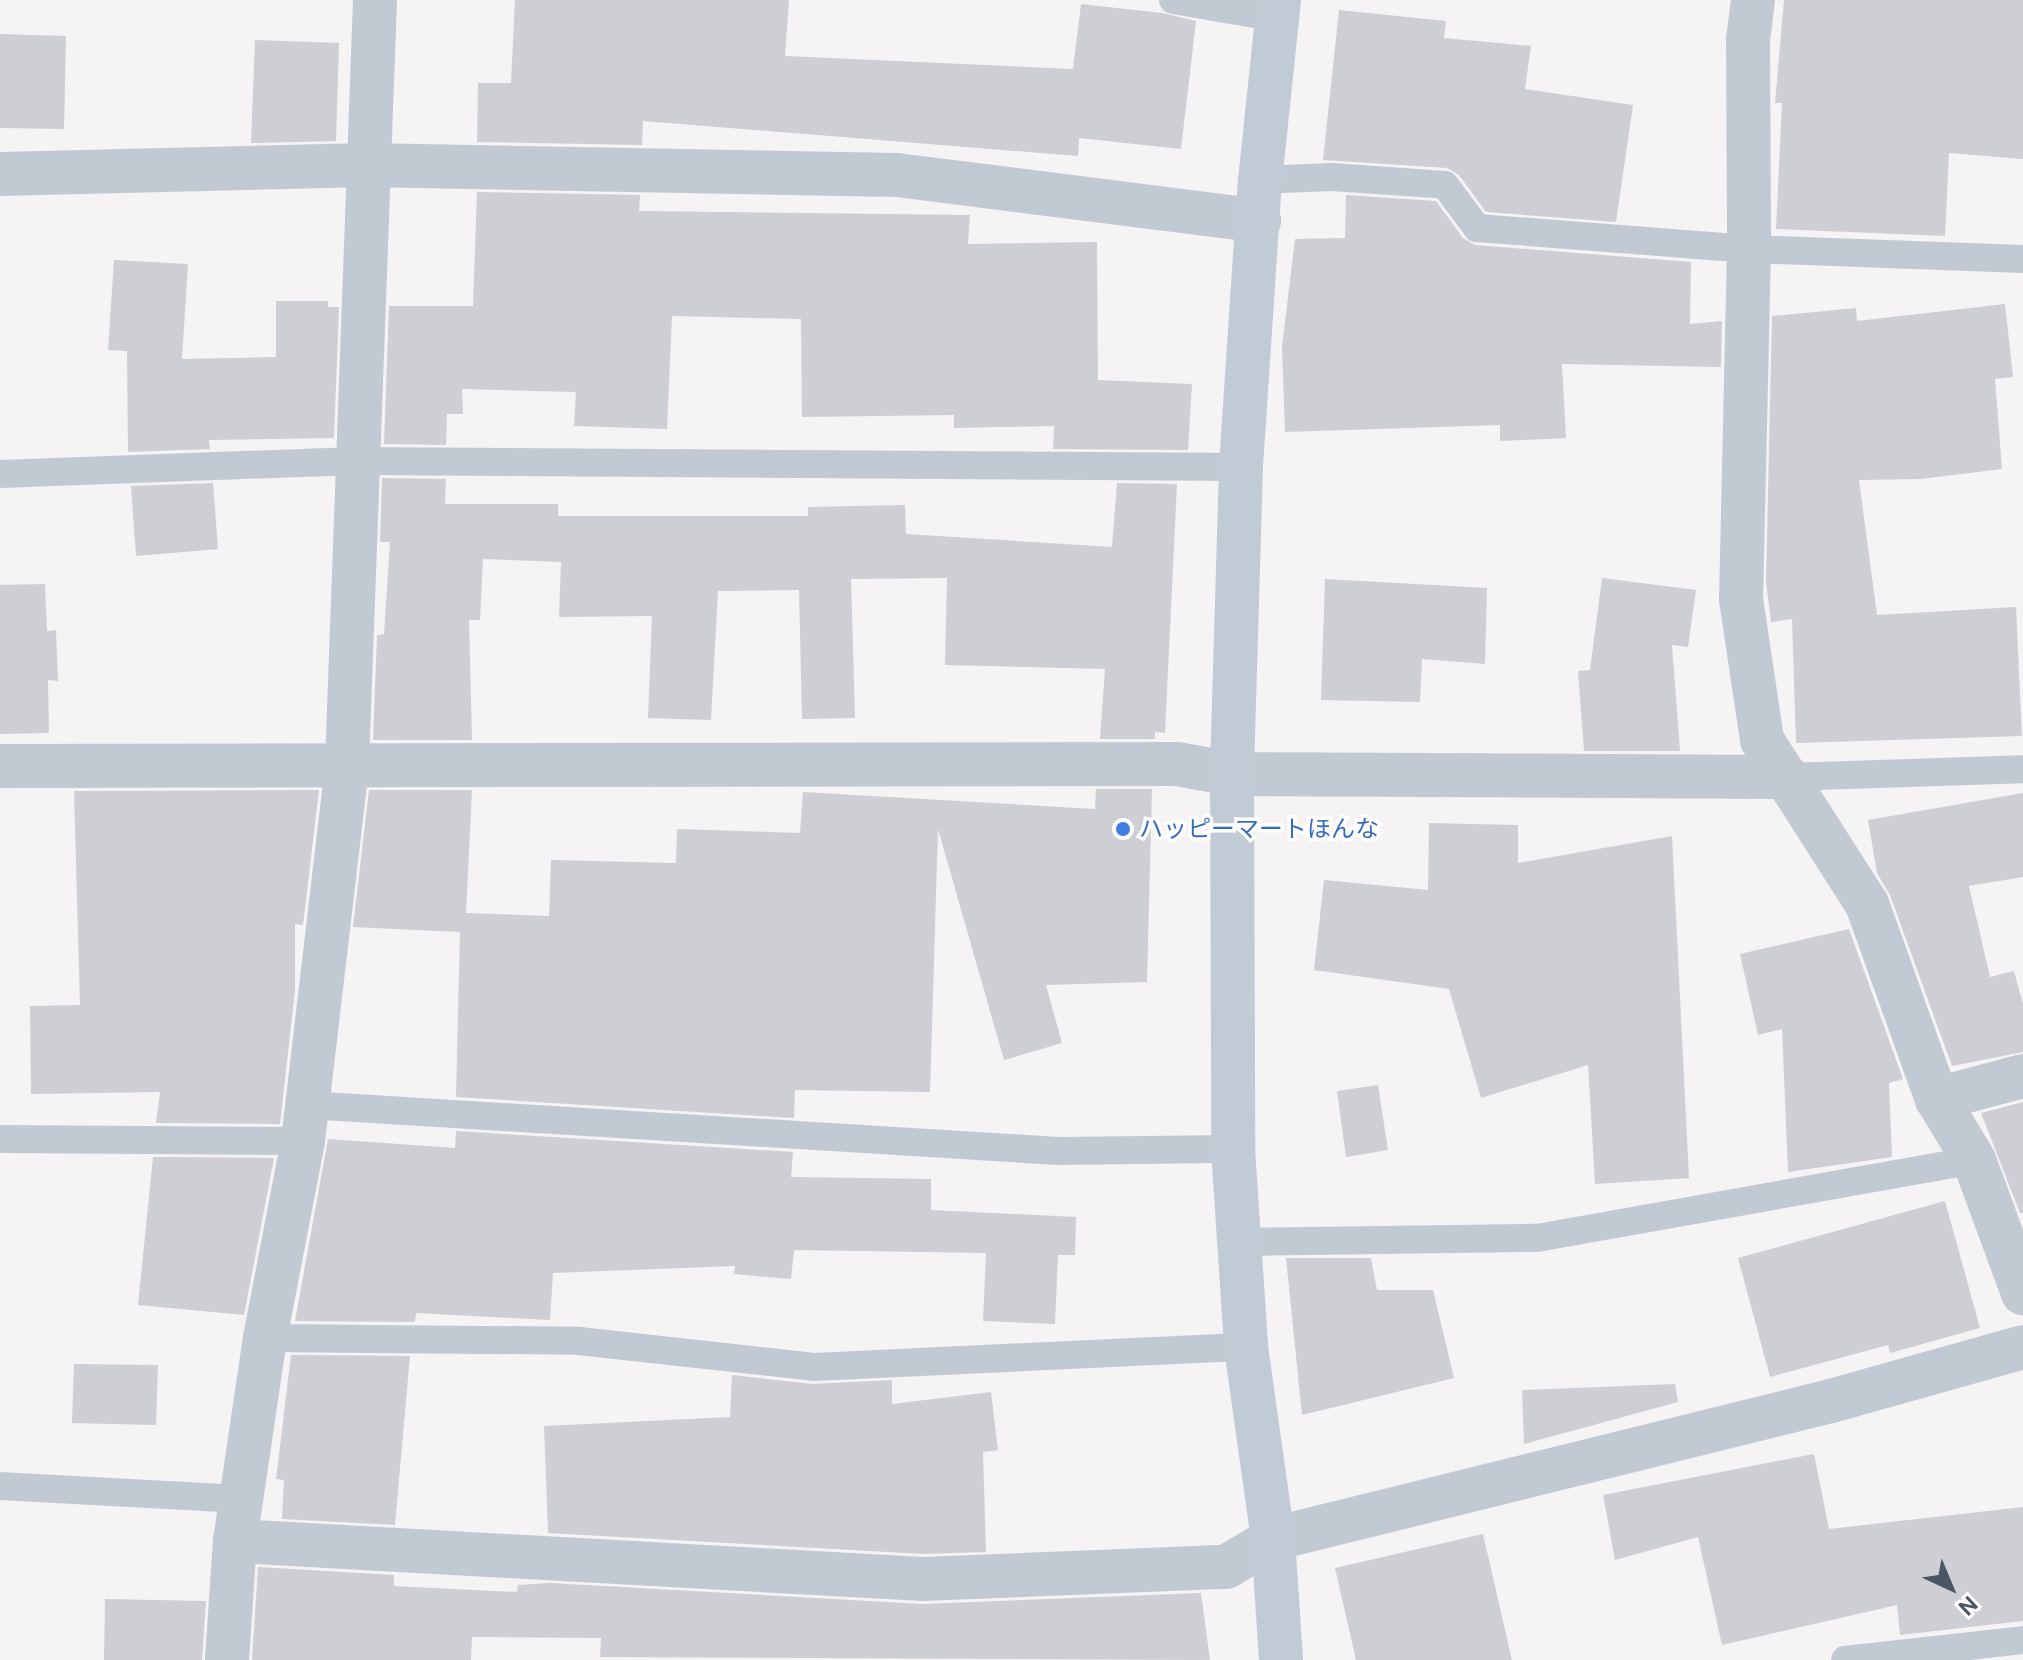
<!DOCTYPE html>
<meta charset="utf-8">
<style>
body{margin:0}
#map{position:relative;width:2023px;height:1660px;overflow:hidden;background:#f5f3f3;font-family:"DM Sans","Noto Sans JP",sans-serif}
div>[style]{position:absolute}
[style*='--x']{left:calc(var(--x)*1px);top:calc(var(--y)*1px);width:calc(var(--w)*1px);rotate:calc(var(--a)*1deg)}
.building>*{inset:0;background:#cdcfd5}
.lane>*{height:28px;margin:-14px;padding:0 14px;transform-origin:14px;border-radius:14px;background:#c1cad2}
.street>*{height:44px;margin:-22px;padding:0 22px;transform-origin:22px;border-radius:22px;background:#c1cad2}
.secondary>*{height:44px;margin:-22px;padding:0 22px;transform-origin:22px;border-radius:22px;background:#c1cbd6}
.dots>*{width:22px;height:22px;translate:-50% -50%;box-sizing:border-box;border:4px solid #fff;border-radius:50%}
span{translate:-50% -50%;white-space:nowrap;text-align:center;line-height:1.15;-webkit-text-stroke:7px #fff;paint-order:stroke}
.shop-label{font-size:24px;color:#366cbe}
.left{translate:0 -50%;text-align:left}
.north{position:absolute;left:1911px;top:1548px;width:80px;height:80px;-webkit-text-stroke:6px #fff;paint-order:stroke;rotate:136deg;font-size:22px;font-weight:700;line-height:32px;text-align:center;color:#4a5661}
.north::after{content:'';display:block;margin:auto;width:28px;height:36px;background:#4a5661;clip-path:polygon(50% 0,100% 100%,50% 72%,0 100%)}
</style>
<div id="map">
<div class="building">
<i style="clip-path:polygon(515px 0,789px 0,785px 56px,1073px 69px,1081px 4px,1162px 13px,1196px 21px,1181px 149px,1079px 138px,1078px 156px,643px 121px,642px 145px,477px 142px,478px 83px,511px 83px)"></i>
<i style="clip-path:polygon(1784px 0,2023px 0,2023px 159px,1949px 153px,1945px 236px,1776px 229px,1782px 103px,1775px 103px)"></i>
<i style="clip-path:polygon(1339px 10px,1446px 21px,1444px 38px,1531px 46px,1525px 89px,1633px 105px,1616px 222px,1486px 212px,1459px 175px,1447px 168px,1323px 160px)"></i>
<i style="clip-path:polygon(0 34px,66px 36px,64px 129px,0 128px)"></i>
<i style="clip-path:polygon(255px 40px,339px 43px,336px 141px,251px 143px)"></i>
<i style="clip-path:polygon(477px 192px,640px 195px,639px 211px,970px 215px,968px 244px,1097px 242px,1098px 380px,1192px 384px,1188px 450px,1053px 449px,1054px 426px,954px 428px,954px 415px,802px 417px,801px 319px,672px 316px,667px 429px,574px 426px,576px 392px,462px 389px,463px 414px,447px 414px,446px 445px,384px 444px,389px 306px,473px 306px)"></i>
<i style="clip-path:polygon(1346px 195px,1436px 201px,1463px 238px,1475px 245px,1691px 262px,1690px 324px,1722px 321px,1721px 367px,1562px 364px,1566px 438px,1500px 441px,1500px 425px,1285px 432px,1282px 347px,1295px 239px,1345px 238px)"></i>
<i style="clip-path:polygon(114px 260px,188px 264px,182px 359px,276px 357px,276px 301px,328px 301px,328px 307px,339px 307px,334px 438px,209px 440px,210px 449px,128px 452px,127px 351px,108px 350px)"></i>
<i style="clip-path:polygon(2005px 304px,2013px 377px,1995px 379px,2002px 469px,1921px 479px,1859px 480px,1877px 615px,2016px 607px,2022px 736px,1796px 743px,1792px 619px,1771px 622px,1766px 582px,1772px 316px,1856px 308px,1857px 321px)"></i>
<i style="clip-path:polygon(382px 478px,446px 479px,445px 504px,558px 504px,558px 516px,808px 516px,808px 507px,905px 505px,906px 534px,1112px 547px,1117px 483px,1177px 484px,1165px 733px,1155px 732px,1155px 739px,1100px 739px,1105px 669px,945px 665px,947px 578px,851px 579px,855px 718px,802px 719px,799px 590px,718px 591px,711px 720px,648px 718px,652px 616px,559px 617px,561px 562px,483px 559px,480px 620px,469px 620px,472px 740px,373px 740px,377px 635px,384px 634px,390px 542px,380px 542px)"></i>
<i style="clip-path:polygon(213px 483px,218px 549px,136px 556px,131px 486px)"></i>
<i style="clip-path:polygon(1602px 578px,1696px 590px,1688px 647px,1672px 645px,1680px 751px,1584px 751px,1578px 671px,1590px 670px)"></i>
<i style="clip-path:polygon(1325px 579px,1487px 588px,1485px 664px,1422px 659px,1420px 702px,1321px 700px)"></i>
<i style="clip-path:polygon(45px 584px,47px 631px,56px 630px,58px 681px,48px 680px,49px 733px,0 734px,0 585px)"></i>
<i style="clip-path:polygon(1096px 789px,1152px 789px,1147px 982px,1046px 985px,1062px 1043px,1004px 1060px,938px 829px,930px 1092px,795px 1090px,794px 1118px,456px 1097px,460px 932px,353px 927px,369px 790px,472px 790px,466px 913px,549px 916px,551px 860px,676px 863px,677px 829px,800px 833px,803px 792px,1095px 809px)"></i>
<i style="clip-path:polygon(319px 790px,303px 925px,295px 924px,295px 990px,280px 1124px,156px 1123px,160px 1092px,31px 1094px,30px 1006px,80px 1005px,74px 791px)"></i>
<i style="clip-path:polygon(2023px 793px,2023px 877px,1969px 886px,1990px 977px,2014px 971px,2023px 1004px,2023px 1052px,1952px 1066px,1890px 895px,1877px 873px,1868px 820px)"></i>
<i style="clip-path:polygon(1429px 823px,1518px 825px,1518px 863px,1672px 836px,1689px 1178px,1595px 1184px,1588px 1065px,1481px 1098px,1449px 989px,1314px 970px,1324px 880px,1428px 890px)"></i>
<i style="clip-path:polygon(1849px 929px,1903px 1079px,1889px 1083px,1892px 1157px,1788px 1172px,1782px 1029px,1758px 1035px,1740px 954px)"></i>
<i style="clip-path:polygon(1378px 1085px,1388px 1150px,1346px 1157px,1337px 1091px)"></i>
<i style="clip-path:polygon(2023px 1102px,2023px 1213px,2020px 1213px,1981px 1113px)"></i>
<i style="clip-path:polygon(456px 1131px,793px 1152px,791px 1177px,931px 1179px,931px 1210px,1076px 1217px,1075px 1255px,1058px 1255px,1055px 1324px,983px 1321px,986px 1253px,794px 1250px,791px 1279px,734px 1274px,735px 1266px,553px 1273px,550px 1320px,416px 1313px,415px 1322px,295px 1321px,328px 1139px,455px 1148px)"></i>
<i style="clip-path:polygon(153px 1157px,274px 1158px,244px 1315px,138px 1305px)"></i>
<i style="clip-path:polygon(1945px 1201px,1980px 1328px,1890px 1353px,1888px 1345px,1770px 1377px,1738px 1258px)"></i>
<i style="clip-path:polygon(1286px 1258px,1371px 1258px,1377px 1290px,1433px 1290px,1454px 1378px,1302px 1415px)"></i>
<i style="clip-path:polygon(291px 1355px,410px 1356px,395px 1525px,282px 1519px,284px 1480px,276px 1479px)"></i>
<i style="clip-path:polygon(74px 1364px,158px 1365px,156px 1425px,72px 1423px)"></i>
<i style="clip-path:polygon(732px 1375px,812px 1384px,892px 1380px,892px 1404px,991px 1392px,998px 1450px,983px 1452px,986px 1552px,923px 1554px,548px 1533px,544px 1426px,730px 1417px)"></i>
<i style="clip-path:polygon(1675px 1384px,1678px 1402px,1524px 1444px,1522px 1390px)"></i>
<i style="clip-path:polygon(1814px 1454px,1829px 1529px,2023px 1507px,2023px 1621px,1900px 1635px,1897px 1605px,1722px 1645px,1698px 1537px,1615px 1560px,1603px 1495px)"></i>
<i style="clip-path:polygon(1483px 1534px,1512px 1660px,1356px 1660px,1335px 1568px)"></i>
<i style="clip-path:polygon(258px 1567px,394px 1575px,394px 1586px,517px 1592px,518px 1585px,550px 1583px,922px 1604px,1201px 1593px,1210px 1660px,600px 1657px,601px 1638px,472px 1637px,471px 1660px,252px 1660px)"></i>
<i style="clip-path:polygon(105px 1599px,206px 1601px,202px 1660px,104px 1660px)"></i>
</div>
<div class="lane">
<i style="--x:1173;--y:0;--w:106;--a:9.8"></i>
<i style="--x:1260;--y:180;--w:72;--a:-2.4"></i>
<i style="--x:1332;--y:177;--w:113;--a:4"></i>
<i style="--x:1445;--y:185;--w:54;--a:53.3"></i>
<i style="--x:1477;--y:228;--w:273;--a:4.4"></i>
<i style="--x:1749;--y:249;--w:274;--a:2.1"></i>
<i style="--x:0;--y:474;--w:356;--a:-2.1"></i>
<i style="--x:356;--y:461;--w:885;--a:0.39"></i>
<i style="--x:1787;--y:777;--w:236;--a:-1.9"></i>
<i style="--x:307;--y:1105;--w:753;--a:3.5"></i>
<i style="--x:1059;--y:1151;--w:174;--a:-0.7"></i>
<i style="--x:0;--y:1139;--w:303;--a:0.4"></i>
<i style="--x:1239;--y:1242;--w:298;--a:-0.8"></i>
<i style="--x:1537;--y:1238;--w:444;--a:-10.1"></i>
<i style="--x:265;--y:1338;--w:314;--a:0.5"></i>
<i style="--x:579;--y:1341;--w:236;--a:6.3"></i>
<i style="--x:814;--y:1367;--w:432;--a:-2.7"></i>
<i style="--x:0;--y:1486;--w:241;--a:3.1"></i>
<i style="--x:1845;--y:1660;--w:179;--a:-6.4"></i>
</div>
<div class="street">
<i style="--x:1753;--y:0;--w:40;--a:97.1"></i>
<i style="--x:1748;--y:40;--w:209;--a:89.7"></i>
<i style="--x:1749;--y:249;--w:350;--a:91.3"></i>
<i style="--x:1741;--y:599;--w:143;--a:81.5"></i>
<i style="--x:1762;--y:740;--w:195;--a:57.4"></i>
<i style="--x:1867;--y:904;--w:207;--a:70.3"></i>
<i style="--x:1937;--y:1099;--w:71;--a:58.8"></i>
<i style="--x:1974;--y:1160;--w:142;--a:69.8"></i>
<i style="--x:0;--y:174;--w:367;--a:-1.4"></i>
<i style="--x:367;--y:165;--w:530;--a:1.08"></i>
<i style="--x:897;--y:175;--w:365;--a:7.2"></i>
<i style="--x:0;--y:766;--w:1177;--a:-0.1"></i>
<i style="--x:1177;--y:764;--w:56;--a:10.3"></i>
<i style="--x:1232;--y:774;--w:555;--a:0.31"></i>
<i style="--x:1937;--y:1099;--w:89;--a:-15"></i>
<i style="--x:235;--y:1541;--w:689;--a:3.16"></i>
<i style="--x:923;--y:1579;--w:303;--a:-2.3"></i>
<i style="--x:1226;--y:1567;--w:55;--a:-30.8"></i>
<i style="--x:1273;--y:1539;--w:575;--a:-13.89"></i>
<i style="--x:1831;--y:1401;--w:199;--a:-15.7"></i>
<i style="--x:227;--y:1660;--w:119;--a:-86.2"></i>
<i style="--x:235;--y:1541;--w:205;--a:-81.6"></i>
<i style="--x:265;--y:1338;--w:201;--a:-79.1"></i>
<i style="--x:303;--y:1141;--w:380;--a:-83.3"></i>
<i style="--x:347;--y:764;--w:765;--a:-87.9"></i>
</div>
<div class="secondary">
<i style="--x:1279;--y:0;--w:181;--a:96"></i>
<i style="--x:1260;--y:180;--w:288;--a:93.8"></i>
<i style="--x:1241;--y:467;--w:307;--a:91.7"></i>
<i style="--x:1232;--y:774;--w:375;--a:89.8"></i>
<i style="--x:1233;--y:1149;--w:198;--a:86.2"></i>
<i style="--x:1246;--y:1347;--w:194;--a:82"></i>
<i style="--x:1273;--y:1539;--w:121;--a:86.2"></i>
</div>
<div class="dots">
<i style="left:1123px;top:829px;background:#3f7fe0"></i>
</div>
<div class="shop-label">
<span class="left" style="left:1139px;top:829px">ハッピーマートほんな</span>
</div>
<div class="north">N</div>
</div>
